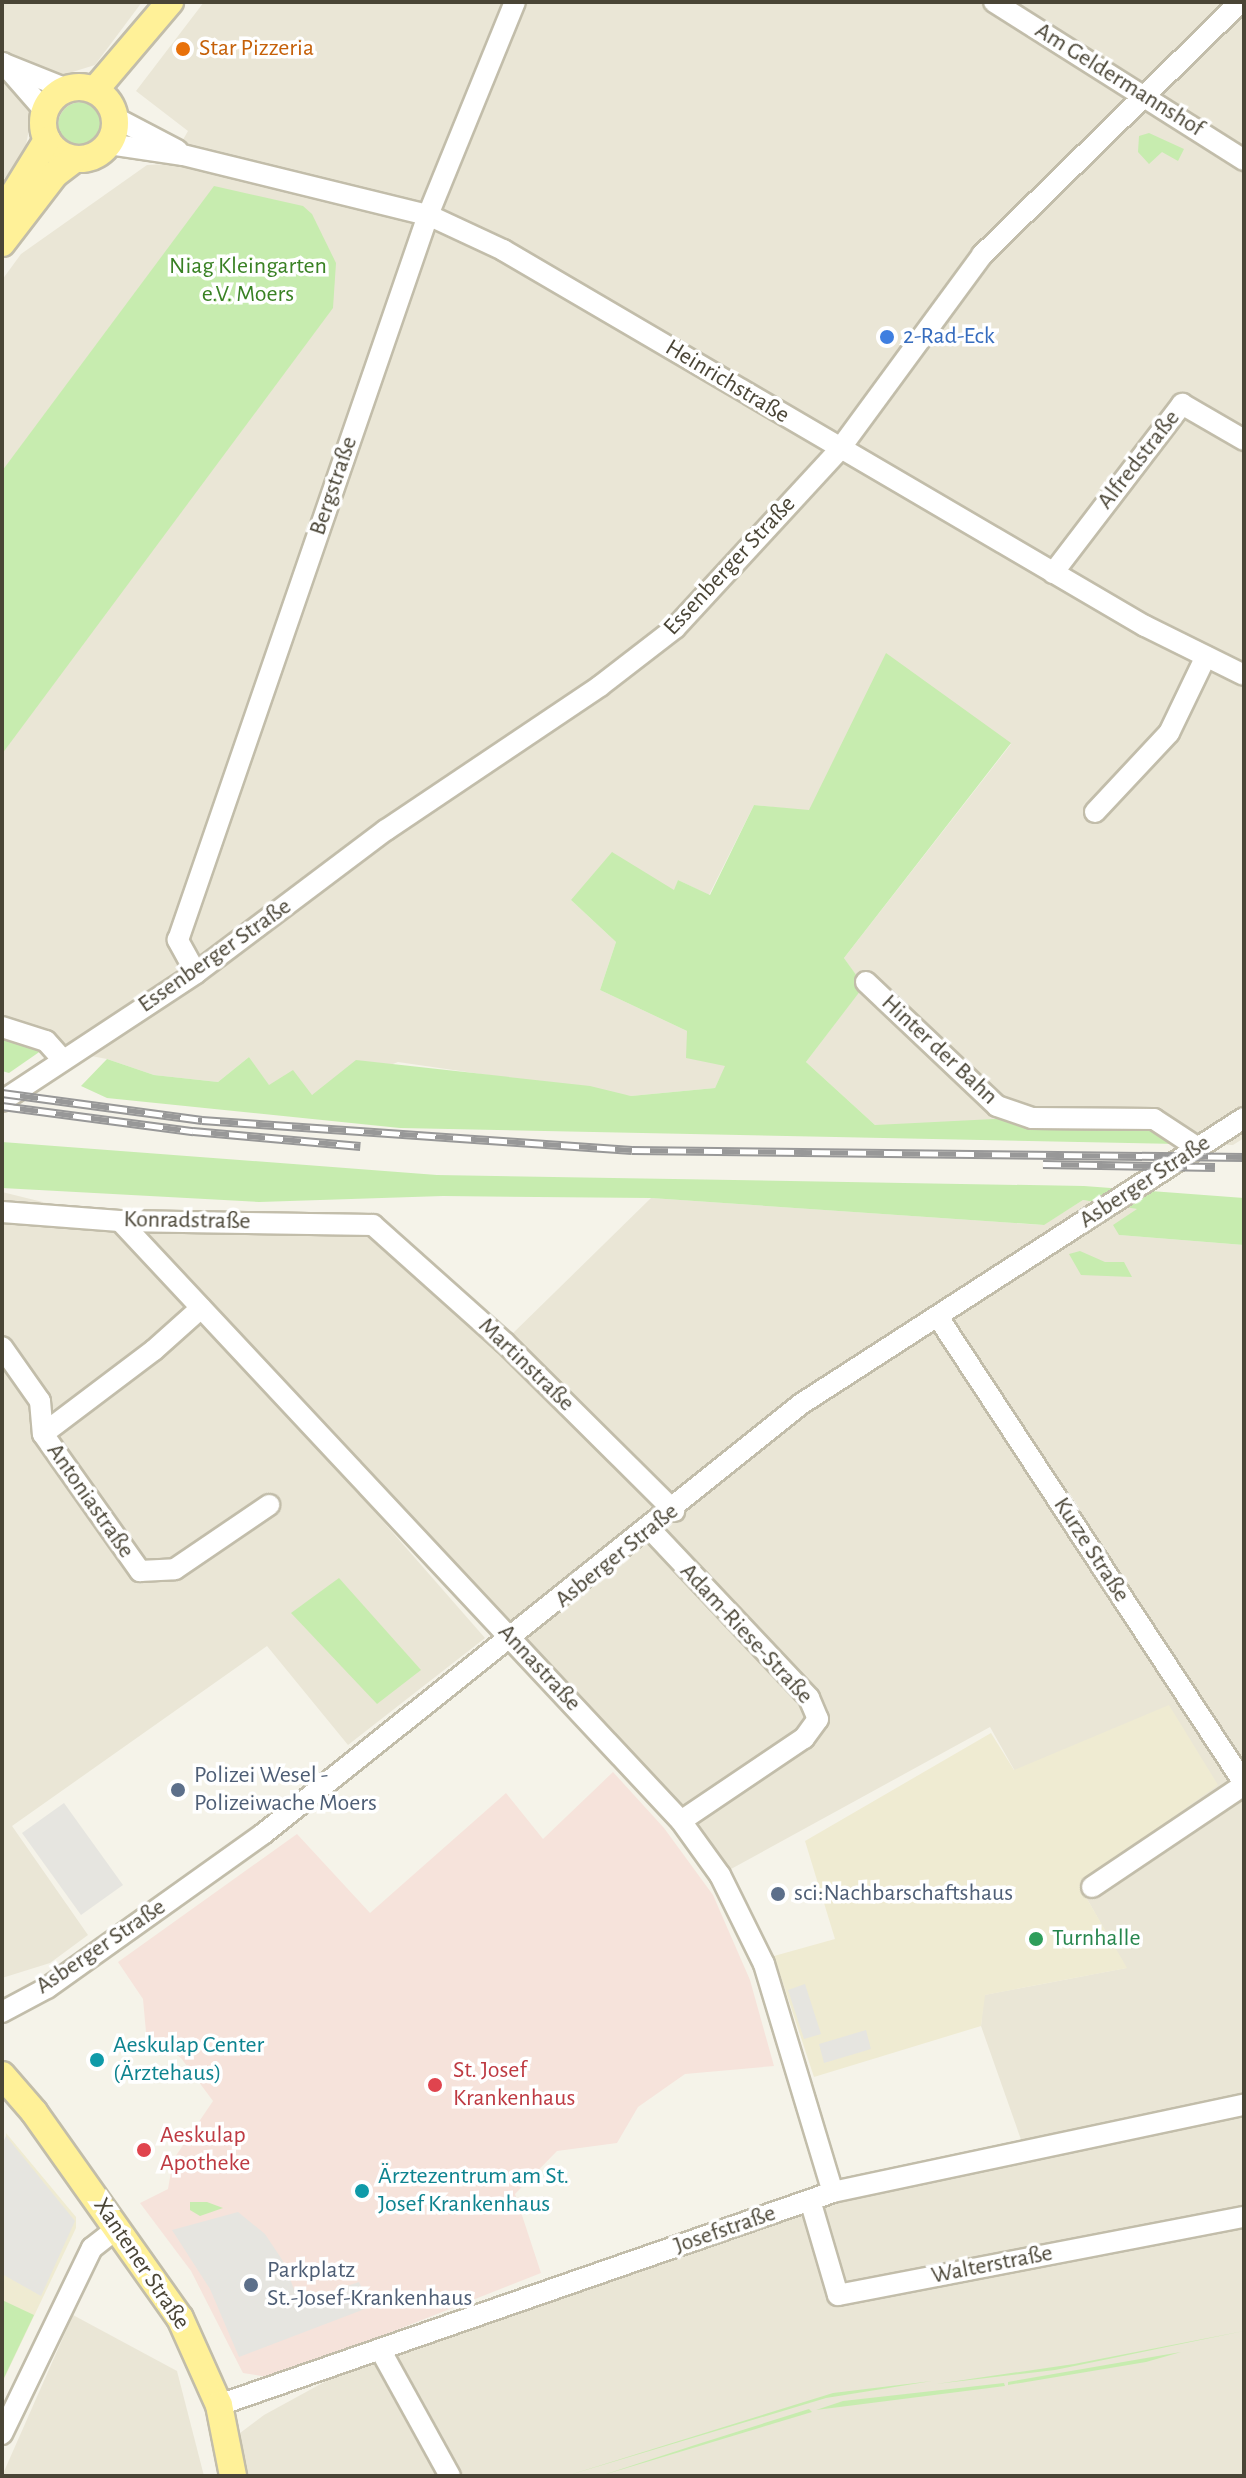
<!DOCTYPE html>
<meta charset="utf-8">
<style>
body{margin:0}
#map{position:relative;width:1246px;height:2478px;overflow:hidden;background:#f5f3e9;font-family:"Alegreya Sans",sans-serif}
div>[style]{position:absolute}
[style*='--x']{left:calc(var(--x)*1px);top:calc(var(--y)*1px);width:calc(var(--w)*1px);rotate:calc(var(--a)*1deg)}
.residential>*{inset:0;background:#eae6d6}
.education>*{inset:0;background:#efebd2}
.medical>*{inset:0;background:#f6e3db}
.green>*{inset:0;background:#c7ecaf}
.round{border-radius:50%}
.parking>*{inset:0;background:#e6e5e0}
.roads{filter:drop-shadow(2px 0 #c2bdaa) drop-shadow(-2px 0 #c2bdaa) drop-shadow(0 2px #c2bdaa) drop-shadow(0 -2px #c2bdaa)}
.minor>*{height:20px;margin:-10px;padding:0 10px;transform-origin:10px;border-radius:10px;background:#fff}
.major>*{height:26px;margin:-13px;padding:0 13px;transform-origin:13px;border-radius:13px;background:#fff198}
.major>.ring{margin:-13px;padding:0;box-sizing:content-box;background:none;border:26px solid #fff198;border-radius:50%}
.rail>*{height:9px;margin-top:-4.5px;transform-origin:0;background:repeating-linear-gradient(90deg,#fff 0 18px,#989898 0 36px);box-sizing:border-box;border-block:2px solid #989898}
.dots>*{width:22px;height:22px;translate:-50% -50%;box-sizing:border-box;border:4px solid #fff;border-radius:50%}
span{translate:-50% -50%;white-space:nowrap;text-align:center;line-height:1.15;-webkit-text-stroke:7px #fff;paint-order:stroke}
.food-label{font-size:24px;color:#c56008}
.left{translate:0 -50%;text-align:left}
.street-label{font-size:24px;color:#4a4536}
.park-label{font-size:24px;color:#398124}
.shop-label{font-size:24px;color:#366cbe}
.service-label{font-size:24px;color:#4e5e75}
.leisure-label{font-size:24px;color:#27864d}
.culture-label{font-size:24px;color:#0d838f}
.health-label{font-size:24px;color:#be3a42}
.frame{position:absolute;inset:0;border:4px solid #4a4536;pointer-events:none}
</style>
<div id="map">
<div class="residential">
<i style="clip-path:polygon(2px 2px,142px 2px,95px 65px,69px 73px,30px 124px,24px 155px,2px 181px)"></i>
<i style="clip-path:polygon(204px 2px,1244px 2px,1244px 1138px,1233px 1145px,1179px 1144px,875px 1125px,806px 1062px,863px 986px,844px 958px,1011px 744px,809px 811px,754px 805px,709px 895px,678px 880px,675px 890px,571px 900px,616px 942px,600px 990px,687px 1031px,726px 1066px,715px 1088px,631px 1096px,398px 1062px,312px 1095px,269px 1086px,249px 1057px,218px 1082px,154px 1075px,107px 1059px,2px 1039px,2px 280px,21px 254px,147px 165px,169px 164px,188px 131px,136px 91px)"></i>
<i style="clip-path:polygon(2px 1192px,120px 1221px,373px 1225px,504px 1342px,651px 1198px,1043px 1225px,1083px 1200px,1138px 1209px,1119px 1235px,1244px 1245px,1244px 2476px,243px 2476px,240px 2433px,264px 2415px,381px 2351px,833px 2192px,1025px 2151px,981px 2026px,984px 1995px,1126px 1968px,990px 1727px,720px 1875px,149px 1254px,485px 1638px,348px 1745px,267px 1646px,12px 1826px,88px 1935px,50px 1963px,2px 1978px)"></i>
<i style="clip-path:polygon(73px 2315px,177px 2371px,204px 2476px,2px 2476px)"></i>
</div>
<div class="education">
<i style="clip-path:polygon(1169px 1705px,1218px 1785px,1079px 1885px,1127px 1968px,985px 1995px,981px 2026px,814px 2077px,774px 1956px,835px 1939px,805px 1841px,991px 1733px,1014px 1770px)"></i>
<i style="clip-path:polygon(6px 2133px,76px 2217px,76px 2228px,2px 2383px)"></i>
</div>
<div class="medical">
<i style="clip-path:polygon(613px 1772px,664px 1828px,713px 1895px,750px 1980px,774px 2066px,685px 2074px,638px 2107px,617px 2143px,557px 2151px,515px 2194px,541px 2273px,275px 2378px,243px 2373px,191px 2271px,140px 2203px,168px 2189px,173px 2160px,213px 2101px,181px 2058px,146px 2032px,143px 1999px,118px 1962px,297px 1834px,370px 1913px,506px 1793px,543px 1839px)"></i>
</div>
<div class="green">
<i class="round" style="left:58px;top:102px;width:46px;height:46px"></i>
<i style="clip-path:polygon(1149px 133px,1184px 149px,1178px 161px,1162px 152px,1149px 164px,1138px 152px,1139px 136px)"></i>
<i style="clip-path:polygon(214px 186px,303px 206px,312px 214px,336px 263px,333px 308px,2px 754px,2px 471px)"></i>
<i style="clip-path:polygon(886px 653px,1011px 743px,844px 958px,864px 986px,806px 1062px,875px 1125px,1014px 1118px,1143px 1122px,1179px 1144px,400px 1128px,107px 1098px,81px 1086px,107px 1059px,154px 1075px,218px 1082px,249px 1057px,269px 1085px,293px 1070px,312px 1095px,356px 1060px,590px 1086px,631px 1096px,715px 1088px,725px 1066px,686px 1058px,687px 1031px,600px 990px,616px 942px,571px 900px,612px 852px,674px 890px,678px 880px,710px 895px,754px 805px,809px 810px)"></i>
<i style="clip-path:polygon(2px 1039px,45px 1048px,9px 1073px,2px 1071px)"></i>
<i style="clip-path:polygon(2px 1142px,437px 1175px,1084px 1186px,1244px 1198px,1244px 1245px,1119px 1235px,1113px 1225px,1137px 1209px,1083px 1200px,1044px 1225px,651px 1198px,443px 1196px,259px 1202px,2px 1188px)"></i>
<i style="clip-path:polygon(1080px 1251px,1105px 1262px,1124px 1262px,1132px 1277px,1081px 1275px,1069px 1254px)"></i>
<i style="clip-path:polygon(339px 1578px,421px 1670px,377px 1704px,291px 1613px)"></i>
<i style="clip-path:polygon(190px 2202px,207px 2202px,223px 2208px,200px 2216px,190px 2210px)"></i>
<i style="clip-path:polygon(2px 2300px,34px 2315px,2px 2382px)"></i>
<i style="clip-path:polygon(1244px 2331px,1055px 2370px,936px 2384px,1074px 2364px)"></i>
<i style="clip-path:polygon(1181px 2352px,1146px 2362px,1008px 2385px,1008px 2382px)"></i>
<i style="clip-path:polygon(932px 2381px,826px 2398px,566px 2476px,833px 2393px)"></i>
<i style="clip-path:polygon(1004px 2383px,1005px 2386px,816px 2410px,843px 2401px)"></i>
<i style="clip-path:polygon(809px 2409px,812px 2412px,600px 2476px,695px 2445px)"></i>
</div>
<div class="parking">
<i style="clip-path:polygon(64px 1803px,123px 1885px,81px 1915px,22px 1833px)"></i>
<i style="clip-path:polygon(805px 1984px,821px 2034px,804px 2039px,788px 1990px)"></i>
<i style="clip-path:polygon(866px 2030px,871px 2049px,824px 2063px,819px 2044px)"></i>
<i style="clip-path:polygon(6px 2136px,75px 2221px,41px 2296px,2px 2274px,2px 2145px)"></i>
<i style="clip-path:polygon(238px 2212px,265px 2234px,283px 2261px,299px 2302px,359px 2282px,370px 2307px,239px 2357px,210px 2289px,172px 2230px)"></i>
</div>
<div class="roads">
<div class="minor">
<i style="--x:994;--y:2;--w:296;--a:32.3"></i>
<i style="--x:2;--y:63;--w:70;--a:21.8"></i>
<i style="--x:3;--y:63;--w:64;--a:48.8"></i>
<i style="--x:116;--y:118;--w:69;--a:27.7"></i>
<i style="--x:109;--y:144;--w:75;--a:8.5"></i>
<i style="--x:183;--y:155;--w:252;--a:13.8"></i>
<i style="--x:428;--y:215;--w:83;--a:25"></i>
<i style="--x:503;--y:250;--w:744;--a:30.36"></i>
<i style="--x:1145;--y:626;--w:110;--a:26.3"></i>
<i style="--x:1053;--y:573;--w:213;--a:-52.6"></i>
<i style="--x:1182;--y:404;--w:72;--a:30.1"></i>
<i style="--x:1095;--y:812;--w:108;--a:-46.9"></i>
<i style="--x:1169;--y:733;--w:85;--a:-64.3"></i>
<i style="--x:196;--y:973;--w:38;--a:-119"></i>
<i style="--x:178;--y:940;--w:767;--a:-70.97"></i>
<i style="--x:428;--y:215;--w:230;--a:-67.8"></i>
<i style="--x:866;--y:982;--w:180;--a:43.4"></i>
<i style="--x:997;--y:1106;--w:37;--a:19"></i>
<i style="--x:1032;--y:1118;--w:122;--a:0.5"></i>
<i style="--x:1154;--y:1119;--w:53;--a:33.4"></i>
<i style="--x:2;--y:1027;--w:46;--a:17.7"></i>
<i style="--x:46;--y:1041;--w:25;--a:48"></i>
<i style="--x:2;--y:1101;--w:232;--a:-33.4"></i>
<i style="--x:196;--y:973;--w:238;--a:-37"></i>
<i style="--x:386;--y:830;--w:258;--a:-33.9"></i>
<i style="--x:600;--y:686;--w:95;--a:-37.7"></i>
<i style="--x:675;--y:628;--w:242;--a:-47.3"></i>
<i style="--x:839;--y:450;--w:242;--a:-53.7"></i>
<i style="--x:982;--y:255;--w:361;--a:-44.4"></i>
<i style="--x:2;--y:1212;--w:118;--a:4.4"></i>
<i style="--x:120;--y:1221;--w:253;--a:0.9"></i>
<i style="--x:373;--y:1225;--w:176;--a:41.8"></i>
<i style="--x:504;--y:1342;--w:240;--a:44.8"></i>
<i style="--x:120;--y:1221;--w:821;--a:46.92"></i>
<i style="--x:681;--y:1821;--w:67;--a:54.2"></i>
<i style="--x:720;--y:1875;--w:99;--a:63.7"></i>
<i style="--x:764;--y:1964;--w:238;--a:73.2"></i>
<i style="--x:201;--y:1308;--w:63;--a:138.2"></i>
<i style="--x:154;--y:1350;--w:139;--a:142.9"></i>
<i style="--x:43;--y:1434;--w:168;--a:54.7"></i>
<i style="--x:140;--y:1571;--w:35;--a:-3"></i>
<i style="--x:175;--y:1569;--w:114;--a:-34.2"></i>
<i style="--x:938;--y:1317;--w:557;--a:56.71"></i>
<i style="--x:2;--y:1347;--w:66;--a:54.9"></i>
<i style="--x:40;--y:1401;--w:33;--a:85"></i>
<i style="--x:650;--y:1529;--w:232;--a:46.7"></i>
<i style="--x:809;--y:1698;--w:23;--a:67"></i>
<i style="--x:818;--y:1719;--w:24;--a:126"></i>
<i style="--x:804;--y:1738;--w:148;--a:146"></i>
<i style="--x:1092;--y:1887;--w:183;--a:-33.9"></i>
<i style="--x:2;--y:2012;--w:51;--a:-28.1"></i>
<i style="--x:47;--y:1988;--w:265;--a:-35.5"></i>
<i style="--x:263;--y:1834;--w:689;--a:-38.63"></i>
<i style="--x:801;--y:1404;--w:527;--a:-32.85"></i>
<i style="--x:810;--y:2200;--w:99;--a:73.6"></i>
<i style="--x:838;--y:2295;--w:413;--a:-10.9"></i>
<i style="--x:381;--y:2351;--w:143;--a:61.1"></i>
<i style="--x:219;--y:2405;--w:650;--a:-19.13"></i>
<i style="--x:833;--y:2192;--w:420;--a:-12"></i>
<i style="--x:2;--y:2434;--w:207;--a:-64.2"></i>
<i style="--x:92;--y:2248;--w:33;--a:-38"></i>
</div>
<div class="major">
<i class="ring" style="left:43px;top:87px;width:46px;height:46px"></i>
<i style="--x:95;--y:90;--w:116;--a:-49.6"></i>
<i style="--x:2;--y:213;--w:86;--a:-58.3"></i>
<i style="--x:2;--y:243;--w:87;--a:-52.5"></i>
<i style="--x:55;--y:174;--w:25;--a:-37"></i>
<i style="--x:2;--y:2075;--w:49;--a:49.1"></i>
<i style="--x:34;--y:2112;--w:252;--a:54.7"></i>
<i style="--x:180;--y:2318;--w:95;--a:65.9"></i>
<i style="--x:219;--y:2405;--w:72;--a:78.8"></i>
</div>
</div>
<div class="rail">
<i style="--x:2;--y:1093;--w:202;--a:7.7"></i>
<i style="--x:202;--y:1120;--w:431;--a:4"></i>
<i style="--x:632;--y:1150;--w:612;--a:0.66"></i>
<i style="--x:2;--y:1106;--w:193;--a:7.5"></i>
<i style="--x:193;--y:1131;--w:168;--a:5.1"></i>
<i style="--x:1043;--y:1164;--w:172;--a:1"></i>
</div>
<div class="dots">
<i style="left:183px;top:49px;background:#e8710a"></i>
<i style="left:887px;top:337px;background:#3f7fe0"></i>
<i style="left:178px;top:1790px;background:#5c6f8a"></i>
<i style="left:778px;top:1894px;background:#5c6f8a"></i>
<i style="left:1036px;top:1939px;background:#2e9e5b"></i>
<i style="left:97px;top:2060px;background:#0f9aa8"></i>
<i style="left:435px;top:2085px;background:#e0444e"></i>
<i style="left:144px;top:2150px;background:#e0444e"></i>
<i style="left:362px;top:2191px;background:#0f9aa8"></i>
<i style="left:251px;top:2285px;background:#5c6f8a"></i>
</div>
<div class="food-label">
<span class="left" style="left:199px;top:49px">Star Pizzeria</span>
</div>
<div class="street-label">
<span style="left:1119px;top:80px;rotate:32deg">Am Geldermannshof</span>
<span style="left:727px;top:382px;rotate:31deg">Heinrichstraße</span>
<span style="left:1139px;top:460px;rotate:-52deg">Alfredstraße</span>
<span style="left:334px;top:486px;rotate:-71deg">Bergstraße</span>
<span style="left:730px;top:566px;rotate:-47deg">Essenberger Straße</span>
<span style="left:215px;top:956px;rotate:-35deg">Essenberger Straße</span>
<span style="left:939px;top:1050px;rotate:43deg">Hinter der Bahn</span>
<span style="left:1145px;top:1182px;rotate:-33deg">Asberger Straße</span>
<span style="left:187px;top:1221px;rotate:1deg">Konradstraße</span>
<span style="left:526px;top:1365px;rotate:44deg">Martinstraße</span>
<span style="left:90px;top:1501px;rotate:55deg">Antoniastraße</span>
<span style="left:1091px;top:1550px;rotate:57deg">Kurze Straße</span>
<span style="left:617px;top:1556px;rotate:-39deg">Asberger Straße</span>
<span style="left:746px;top:1634px;rotate:47deg">Adam-Riese-Straße</span>
<span style="left:539px;top:1668px;rotate:47deg">Annastraße</span>
<span style="left:101px;top:1947px;rotate:-34deg">Asberger Straße</span>
<span style="left:725px;top:2230px;rotate:-19deg">Josefstraße</span>
<span style="left:141px;top:2264px;rotate:56deg">Xantener Straße</span>
<span style="left:992px;top:2265px;rotate:-11deg">Walterstraße</span>
</div>
<div class="park-label">
<span style="left:248px;top:281px">Niag Kleingarten<br>e.V. Moers</span>
</div>
<div class="shop-label">
<span class="left" style="left:903px;top:337px">2-Rad-Eck</span>
</div>
<div class="service-label">
<span class="left" style="left:194px;top:1790px">Polizei Wesel -<br>Polizeiwache Moers</span>
<span class="left" style="left:794px;top:1894px">sci:Nachbarschaftshaus</span>
<span class="left" style="left:267px;top:2285px">Parkplatz<br>St.-Josef-Krankenhaus</span>
</div>
<div class="leisure-label">
<span class="left" style="left:1052px;top:1939px">Turnhalle</span>
</div>
<div class="culture-label">
<span class="left" style="left:113px;top:2060px">Aeskulap Center<br>(Ärztehaus)</span>
<span class="left" style="left:378px;top:2191px">Ärztezentrum am St.<br>Josef Krankenhaus</span>
</div>
<div class="health-label">
<span class="left" style="left:453px;top:2085px">St. Josef<br>Krankenhaus</span>
<span class="left" style="left:160px;top:2150px">Aeskulap<br>Apotheke</span>
</div>
<div class="frame"></div>
</div>
